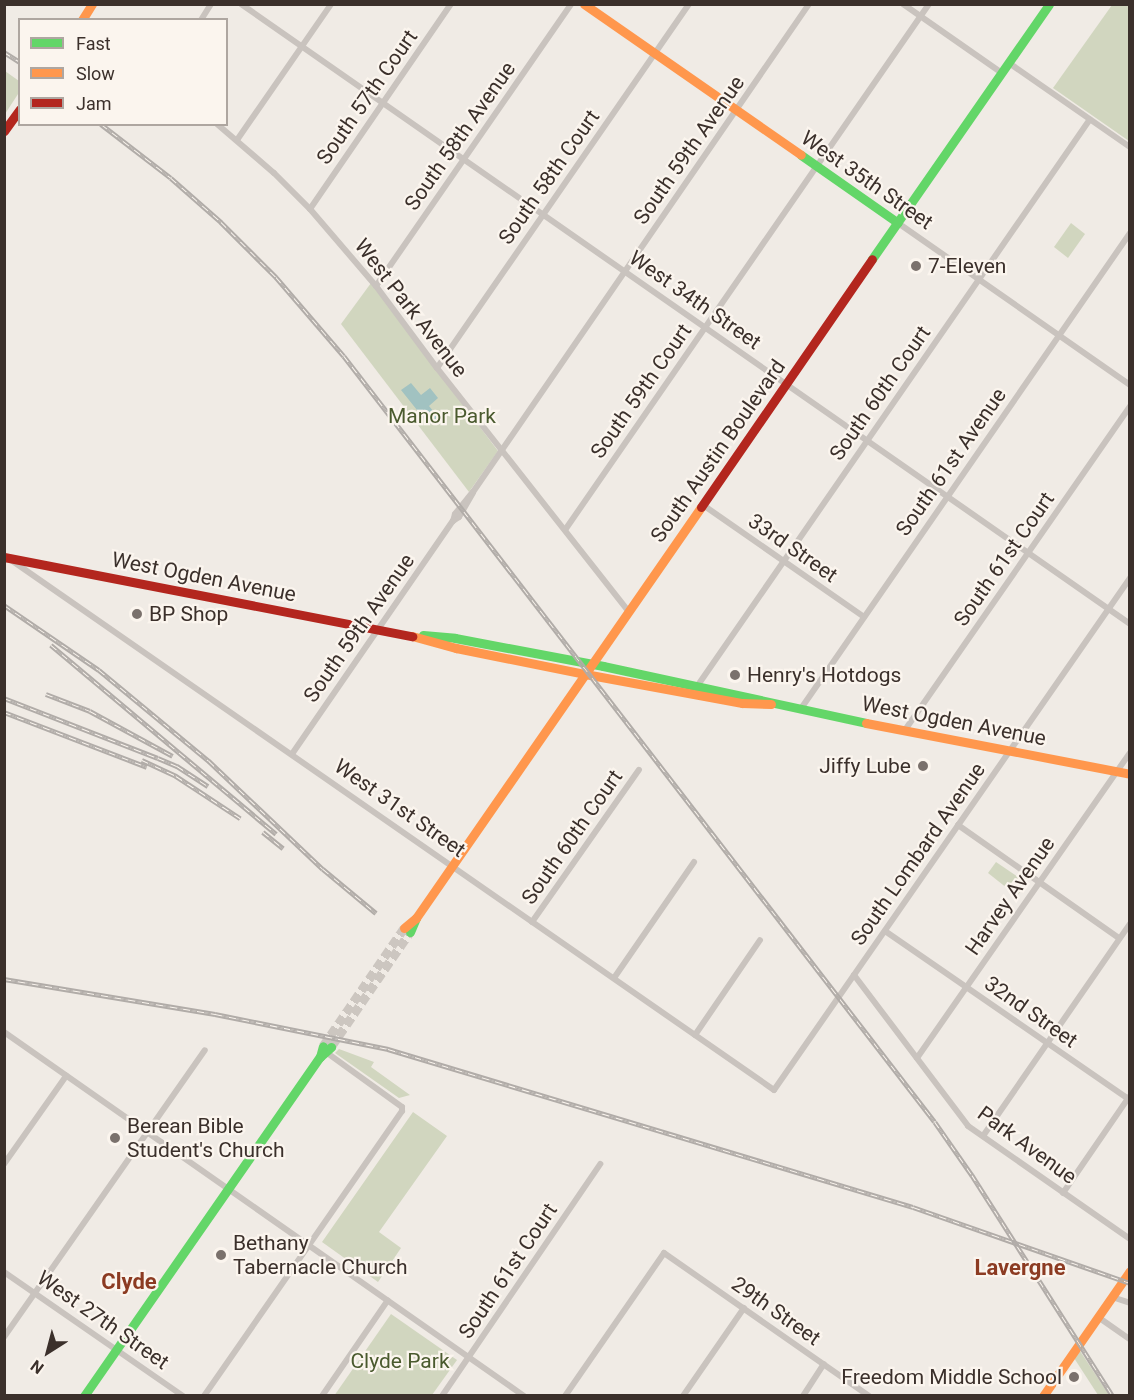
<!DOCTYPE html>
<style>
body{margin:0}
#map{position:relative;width:1134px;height:1400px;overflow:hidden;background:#f0ebe5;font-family:Roboto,sans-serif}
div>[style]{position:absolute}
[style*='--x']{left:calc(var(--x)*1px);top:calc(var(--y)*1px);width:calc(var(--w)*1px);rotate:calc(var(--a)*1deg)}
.green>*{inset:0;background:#d1d6bf}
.water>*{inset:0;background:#a1c2c1}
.secondary-tunnel>*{height:9px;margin-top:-4.5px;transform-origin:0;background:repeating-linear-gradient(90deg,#ccc6c0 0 9px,transparent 0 13.5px)}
.street>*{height:6px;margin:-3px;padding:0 3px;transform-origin:3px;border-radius:3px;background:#c9c3be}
.fast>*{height:9px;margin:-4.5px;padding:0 4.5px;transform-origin:4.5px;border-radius:4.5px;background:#63d668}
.slow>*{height:9px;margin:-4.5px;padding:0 4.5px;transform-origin:4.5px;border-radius:4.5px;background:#ff974d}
.jam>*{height:9px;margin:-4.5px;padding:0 4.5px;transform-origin:4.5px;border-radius:4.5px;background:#b3261e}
.rail>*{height:4.5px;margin-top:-2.25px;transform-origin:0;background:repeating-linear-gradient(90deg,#fbf5ee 0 7px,#b1aca8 0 14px);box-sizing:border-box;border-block:2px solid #b1aca8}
.dots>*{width:16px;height:16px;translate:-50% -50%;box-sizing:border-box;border:3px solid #fbf5ee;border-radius:50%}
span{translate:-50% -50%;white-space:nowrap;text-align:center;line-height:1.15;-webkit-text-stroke:4.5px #fbf5ee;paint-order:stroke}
.street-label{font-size:21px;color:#3b302b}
.poi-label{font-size:21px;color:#3b302b}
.left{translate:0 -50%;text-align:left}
.right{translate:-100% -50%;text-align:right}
.park-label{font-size:21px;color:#4a5a2e}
.neighbourhood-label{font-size:22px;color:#8c3b22;font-weight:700}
.frame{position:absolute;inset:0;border:6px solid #3b302b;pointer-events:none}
.legend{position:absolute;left:18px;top:18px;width:210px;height:108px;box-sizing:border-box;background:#fbf5ee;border:2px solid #aea6a0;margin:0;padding:8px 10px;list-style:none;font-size:18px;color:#3b302b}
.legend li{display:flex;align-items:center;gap:12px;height:30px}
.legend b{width:30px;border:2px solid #aea6a0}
.north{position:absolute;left:18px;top:1322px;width:60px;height:60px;-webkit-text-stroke:4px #fbf5ee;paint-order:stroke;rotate:216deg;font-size:16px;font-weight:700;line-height:24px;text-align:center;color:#3b302b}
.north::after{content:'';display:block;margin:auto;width:21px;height:27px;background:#3b302b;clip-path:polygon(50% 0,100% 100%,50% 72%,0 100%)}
</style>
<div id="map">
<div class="green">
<i style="clip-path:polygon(1112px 5px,1129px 5px,1129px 141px,1053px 88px)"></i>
<i style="clip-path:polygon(5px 71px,19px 81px,20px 91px,5px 114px)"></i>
<i style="clip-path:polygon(1071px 223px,1085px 234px,1068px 258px,1054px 247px)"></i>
<i style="clip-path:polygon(371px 283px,498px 451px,469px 492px,341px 324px)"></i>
<i style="clip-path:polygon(996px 862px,1027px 883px,1017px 896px,988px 873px)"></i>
<i style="clip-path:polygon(339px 1049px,374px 1062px,371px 1067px,410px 1095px,399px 1098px,335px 1053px)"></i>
<i style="clip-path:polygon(413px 1112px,447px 1136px,379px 1232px,401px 1248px,378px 1282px,322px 1242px)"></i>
<i style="clip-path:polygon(391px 1314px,457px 1360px,432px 1395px,334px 1396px)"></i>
<i style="clip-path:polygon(1080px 1351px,1109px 1395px,1098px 1395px,1074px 1358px)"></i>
</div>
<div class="water">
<i style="clip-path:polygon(411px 383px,421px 395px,430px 388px,438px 398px,429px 406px,438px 417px,429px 425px,401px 390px)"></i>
</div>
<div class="secondary-tunnel">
<i style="--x:323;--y:1046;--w:143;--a:-55.5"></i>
<i style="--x:331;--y:1047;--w:140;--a:-55.5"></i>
</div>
<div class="street">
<i style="--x:241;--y:4;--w:1084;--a:34.89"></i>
<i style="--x:903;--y:4;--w:121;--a:34.9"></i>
<i style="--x:201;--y:20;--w:19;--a:-58"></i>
<i style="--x:1009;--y:63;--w:147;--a:34.8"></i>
<i style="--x:217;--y:124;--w:75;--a:40.7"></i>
<i style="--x:274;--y:173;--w:51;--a:45"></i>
<i style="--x:310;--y:209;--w:101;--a:49.4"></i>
<i style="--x:376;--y:286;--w:102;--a:53.4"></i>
<i style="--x:437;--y:368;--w:310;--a:51.8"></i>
<i style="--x:237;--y:140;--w:165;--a:-55.3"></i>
<i style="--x:310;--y:209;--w:249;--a:-55.5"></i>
<i style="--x:898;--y:223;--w:283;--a:34.9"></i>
<i style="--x:376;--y:286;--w:343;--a:-55.3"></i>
<i style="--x:437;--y:368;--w:443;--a:-55.3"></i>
<i style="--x:703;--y:505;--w:196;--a:34.8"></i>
<i style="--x:453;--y:521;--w:7;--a:-34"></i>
<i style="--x:459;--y:517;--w:28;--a:-60"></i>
<i style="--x:565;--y:530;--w:640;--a:-55.32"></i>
<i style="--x:11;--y:560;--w:929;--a:34.78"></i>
<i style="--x:774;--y:1090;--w:624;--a:-55.19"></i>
<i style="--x:698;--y:685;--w:688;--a:-55.29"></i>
<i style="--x:800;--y:710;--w:580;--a:-55.32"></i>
<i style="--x:905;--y:730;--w:394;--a:-55.2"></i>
<i style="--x:292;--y:754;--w:283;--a:-55.4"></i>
<i style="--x:453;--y:521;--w:7;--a:-74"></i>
<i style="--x:455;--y:514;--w:28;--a:-51"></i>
<i style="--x:473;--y:492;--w:592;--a:-55.45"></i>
<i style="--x:958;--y:825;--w:197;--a:35.1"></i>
<i style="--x:532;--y:922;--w:186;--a:-54.9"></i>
<i style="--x:885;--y:931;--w:298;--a:34.6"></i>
<i style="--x:854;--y:975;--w:189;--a:52.9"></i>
<i style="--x:968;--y:1126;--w:198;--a:34.9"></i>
<i style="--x:614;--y:978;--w:141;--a:-55.4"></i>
<i style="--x:4;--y:1032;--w:635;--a:34.99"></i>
<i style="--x:695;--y:1035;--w:115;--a:-55.6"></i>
<i style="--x:917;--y:1058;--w:372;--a:-55.1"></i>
<i style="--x:983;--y:1136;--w:258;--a:-55.3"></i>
<i style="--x:4;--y:1164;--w:108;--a:-54.8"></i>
<i style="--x:1063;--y:1193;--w:116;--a:-55.5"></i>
<i style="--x:4;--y:1272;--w:218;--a:34.7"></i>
<i style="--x:1112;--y:1297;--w:19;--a:18"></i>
<i style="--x:1098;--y:1317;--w:39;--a:35"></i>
<i style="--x:4;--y:1337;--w:350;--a:-55"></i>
<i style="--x:204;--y:1396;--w:347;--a:-55.2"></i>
<i style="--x:402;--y:1111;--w:4;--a:-90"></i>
<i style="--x:402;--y:1107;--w:92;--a:-144.2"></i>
<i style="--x:322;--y:1396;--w:116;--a:-55.5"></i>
<i style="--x:442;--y:1396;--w:281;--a:-55.7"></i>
<i style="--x:565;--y:1396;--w:174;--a:-55.3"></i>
<i style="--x:664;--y:1253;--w:250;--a:34.9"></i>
<i style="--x:683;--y:1396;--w:107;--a:-55.3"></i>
<i style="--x:803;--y:1396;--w:38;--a:-57"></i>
</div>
<div class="fast">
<i style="--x:801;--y:155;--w:118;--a:35"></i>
<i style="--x:872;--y:259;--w:310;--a:-55.2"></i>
<i style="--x:423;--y:635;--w:32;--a:5"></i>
<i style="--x:455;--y:638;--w:151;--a:10.7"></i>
<i style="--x:603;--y:666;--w:269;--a:12.2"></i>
<i style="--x:410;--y:932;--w:15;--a:-67"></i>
<i style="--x:320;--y:1057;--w:15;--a:-42"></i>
<i style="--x:84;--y:1396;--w:413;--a:-55.2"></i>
<i style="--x:320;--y:1057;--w:11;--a:-75"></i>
</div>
<div class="slow">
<i style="--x:584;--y:4;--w:264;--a:34.8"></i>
<i style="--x:82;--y:20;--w:19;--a:-58"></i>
<i style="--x:412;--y:636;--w:46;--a:15.3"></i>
<i style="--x:456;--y:648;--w:132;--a:11.4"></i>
<i style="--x:585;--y:674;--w:160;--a:10.5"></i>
<i style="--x:742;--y:703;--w:29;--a:2"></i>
<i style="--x:866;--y:723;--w:269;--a:10.9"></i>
<i style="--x:404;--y:928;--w:16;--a:-40"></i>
<i style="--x:416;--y:918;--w:500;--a:-55.26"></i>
<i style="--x:1043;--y:1396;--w:152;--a:-55.2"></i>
</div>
<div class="jam">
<i style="--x:4;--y:131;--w:27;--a:-54"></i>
<i style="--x:701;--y:507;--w:301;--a:-55.4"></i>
<i style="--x:4;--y:557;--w:416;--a:11"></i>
</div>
<div class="rail">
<i style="--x:4;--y:52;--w:19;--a:32"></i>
<i style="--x:101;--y:124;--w:88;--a:37.6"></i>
<i style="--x:171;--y:178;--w:67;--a:41.3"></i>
<i style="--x:221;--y:222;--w:78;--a:45"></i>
<i style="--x:276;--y:277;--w:104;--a:49.3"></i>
<i style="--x:344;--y:356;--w:967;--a:52.35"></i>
<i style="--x:935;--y:1122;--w:65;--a:55.1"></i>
<i style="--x:972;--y:1175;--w:262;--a:57.5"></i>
<i style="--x:4;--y:605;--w:115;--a:34.4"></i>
<i style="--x:99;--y:670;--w:143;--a:39.6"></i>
<i style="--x:209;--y:761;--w:157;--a:43.5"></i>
<i style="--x:323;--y:869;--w:69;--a:39.7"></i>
<i style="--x:51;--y:645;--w:294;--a:40"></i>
<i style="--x:46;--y:694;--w:47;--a:21.1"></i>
<i style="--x:90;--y:711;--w:94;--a:28.5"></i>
<i style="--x:4;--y:698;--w:165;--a:21.3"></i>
<i style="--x:158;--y:758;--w:21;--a:23"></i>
<i style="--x:177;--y:766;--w:37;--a:33"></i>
<i style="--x:4;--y:712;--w:153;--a:21"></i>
<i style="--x:142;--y:760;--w:38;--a:25"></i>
<i style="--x:176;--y:776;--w:77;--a:33.3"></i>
<i style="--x:263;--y:832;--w:26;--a:39"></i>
<i style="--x:4;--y:979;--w:214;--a:9.4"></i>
<i style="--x:215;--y:1014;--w:177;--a:11.4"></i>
<i style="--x:388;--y:1049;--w:548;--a:16.75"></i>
<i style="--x:913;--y:1207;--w:230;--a:19.3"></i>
</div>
<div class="dots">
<i style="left:916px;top:266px;background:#7a716c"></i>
<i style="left:137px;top:614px;background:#7a716c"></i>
<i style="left:735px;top:675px;background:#7a716c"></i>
<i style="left:923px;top:766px;background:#7a716c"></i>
<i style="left:115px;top:1138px;background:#7a716c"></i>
<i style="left:221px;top:1255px;background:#7a716c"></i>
<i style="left:1074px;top:1377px;background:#7a716c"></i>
</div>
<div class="street-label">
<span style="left:367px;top:97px;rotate:-55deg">South 57th Court</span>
<span style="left:460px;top:136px;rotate:-55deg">South 58th Avenue</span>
<span style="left:689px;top:150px;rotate:-55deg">South 59th Avenue</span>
<span style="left:549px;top:177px;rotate:-55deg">South 58th Court</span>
<span style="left:867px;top:180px;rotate:35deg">West 35th Street</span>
<span style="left:695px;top:300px;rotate:35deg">West 34th Street</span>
<span style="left:411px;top:308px;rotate:52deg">West Park Avenue</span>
<span style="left:641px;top:391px;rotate:-55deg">South 59th Court</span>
<span style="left:880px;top:393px;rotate:-55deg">South 60th Court</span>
<span style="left:718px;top:451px;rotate:-55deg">South Austin Boulevard</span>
<span style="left:951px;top:462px;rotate:-55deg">South 61st Avenue</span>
<span style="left:793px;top:548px;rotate:35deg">33rd Street</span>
<span style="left:1004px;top:559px;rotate:-55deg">South 61st Court</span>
<span style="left:204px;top:577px;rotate:11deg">West Ogden Avenue</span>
<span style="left:359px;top:628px;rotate:-55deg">South 59th Avenue</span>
<span style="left:954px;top:721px;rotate:11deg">West Ogden Avenue</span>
<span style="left:400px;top:808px;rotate:35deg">West 31st Street</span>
<span style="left:572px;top:837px;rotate:-55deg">South 60th Court</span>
<span style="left:918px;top:854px;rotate:-55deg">South Lombard Avenue</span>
<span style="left:1010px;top:896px;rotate:-55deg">Harvey Avenue</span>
<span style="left:1031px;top:1012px;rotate:35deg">32nd Street</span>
<span style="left:1027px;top:1145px;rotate:36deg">Park Avenue</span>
<span style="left:508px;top:1271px;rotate:-56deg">South 61st Court</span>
<span style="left:776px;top:1311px;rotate:35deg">29th Street</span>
<span style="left:103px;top:1320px;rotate:35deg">West 27th Street</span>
</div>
<div class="poi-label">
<span class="left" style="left:928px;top:266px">7-Eleven</span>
<span class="left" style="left:149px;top:614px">BP Shop</span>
<span class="left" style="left:747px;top:675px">Henry's Hotdogs</span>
<span class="right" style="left:911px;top:766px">Jiffy Lube</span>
<span class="left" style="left:127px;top:1138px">Berean Bible<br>Student's Church</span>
<span class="left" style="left:233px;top:1255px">Bethany<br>Tabernacle Church</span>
<span class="right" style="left:1062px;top:1377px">Freedom Middle School</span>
</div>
<div class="park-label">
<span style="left:442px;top:416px">Manor Park</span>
<span style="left:400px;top:1361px">Clyde Park</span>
</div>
<div class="neighbourhood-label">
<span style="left:1020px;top:1268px">Lavergne</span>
<span style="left:129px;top:1282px">Clyde</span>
</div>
<div class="frame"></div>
<ul class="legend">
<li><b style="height:8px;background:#63d668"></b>Fast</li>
<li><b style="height:8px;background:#ff974d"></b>Slow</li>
<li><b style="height:8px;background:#b3261e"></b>Jam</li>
</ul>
<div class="north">N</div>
</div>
